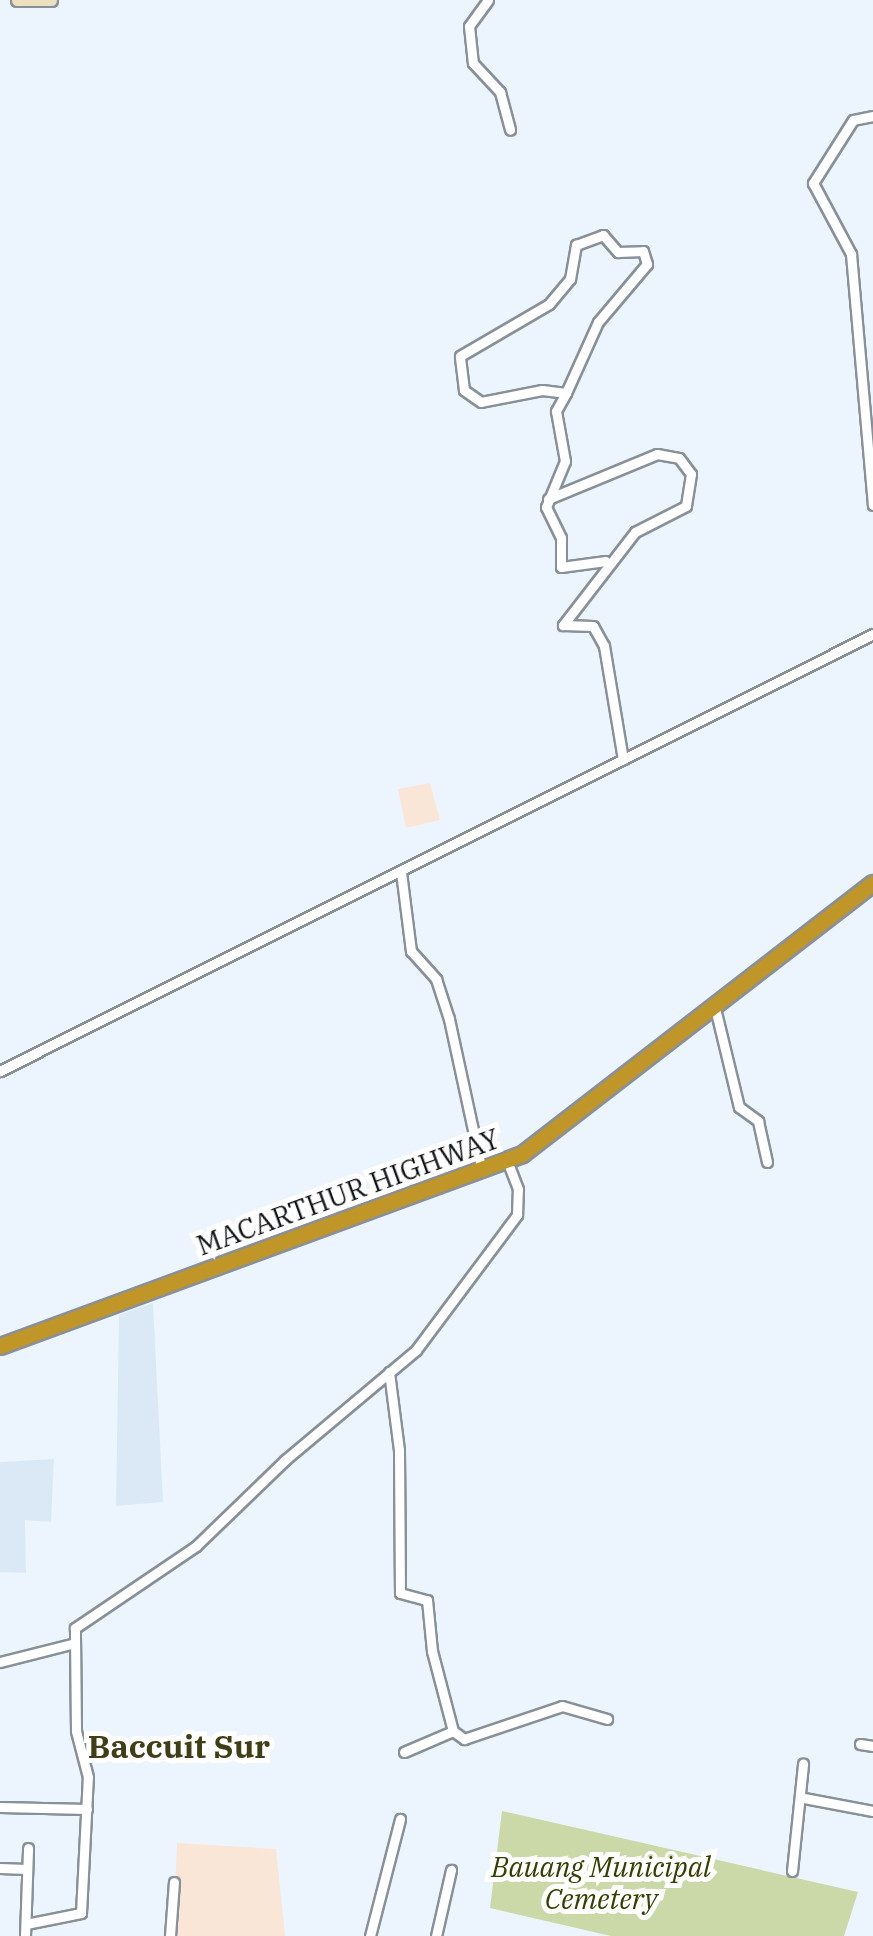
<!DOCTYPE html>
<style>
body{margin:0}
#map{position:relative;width:873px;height:1936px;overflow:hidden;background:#ecf5fd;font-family:"IBM Plex Serif",serif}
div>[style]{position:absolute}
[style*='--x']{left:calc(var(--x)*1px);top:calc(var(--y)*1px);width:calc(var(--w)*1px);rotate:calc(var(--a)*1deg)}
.built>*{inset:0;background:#dbe9f7}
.education>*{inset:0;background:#fae6d7}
.green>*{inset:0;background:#cbd9a8}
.roads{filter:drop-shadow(2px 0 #889098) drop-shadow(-2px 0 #889098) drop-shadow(0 2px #889098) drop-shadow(0 -2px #889098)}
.street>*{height:9px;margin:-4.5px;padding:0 4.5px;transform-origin:4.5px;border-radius:4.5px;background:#fff}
.secondary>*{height:11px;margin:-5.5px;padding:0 5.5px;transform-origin:5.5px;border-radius:5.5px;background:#ece0be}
.highway>*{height:15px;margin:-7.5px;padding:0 7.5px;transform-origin:7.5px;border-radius:7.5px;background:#c19628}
span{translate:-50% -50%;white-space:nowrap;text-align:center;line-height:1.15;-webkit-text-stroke:10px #fff;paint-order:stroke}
.street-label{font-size:28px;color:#111417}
.park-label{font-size:28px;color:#334002;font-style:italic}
.quarter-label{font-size:32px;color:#403e15;font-weight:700}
</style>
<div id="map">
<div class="built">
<i style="clip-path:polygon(153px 1303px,163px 1502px,116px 1506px,119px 1315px)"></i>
<i style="clip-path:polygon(54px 1459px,51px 1522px,25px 1520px,26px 1573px,0 1572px,0 1462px)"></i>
</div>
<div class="education">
<i style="clip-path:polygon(430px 783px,440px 820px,406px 828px,398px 789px)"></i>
<i style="clip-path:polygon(177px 1843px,276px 1849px,285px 1936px,173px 1936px)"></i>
</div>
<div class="green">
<i style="clip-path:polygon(502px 1811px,858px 1892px,844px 1936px,611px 1936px,490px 1908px)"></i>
</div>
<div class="roads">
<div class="street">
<i style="--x:488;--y:0;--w:32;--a:126"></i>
<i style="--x:469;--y:26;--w:37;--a:84"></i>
<i style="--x:473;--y:63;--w:40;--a:47"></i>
<i style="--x:500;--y:92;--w:39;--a:75"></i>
<i style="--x:873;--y:116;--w:20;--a:169"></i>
<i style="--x:853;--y:120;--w:75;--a:122.4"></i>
<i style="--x:813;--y:183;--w:81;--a:61.8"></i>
<i style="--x:851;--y:254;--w:252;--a:85"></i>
<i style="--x:566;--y:393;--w:24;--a:-173"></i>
<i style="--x:542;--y:390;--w:62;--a:168.9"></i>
<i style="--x:481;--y:402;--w:21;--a:-145"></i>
<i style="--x:464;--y:390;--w:34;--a:-97"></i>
<i style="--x:460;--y:356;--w:103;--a:-30.3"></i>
<i style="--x:549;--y:304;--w:33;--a:-50"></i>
<i style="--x:570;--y:279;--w:35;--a:-80"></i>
<i style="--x:576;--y:245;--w:29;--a:-20"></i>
<i style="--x:603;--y:235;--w:23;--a:49"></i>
<i style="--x:618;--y:252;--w:25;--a:-2"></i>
<i style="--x:643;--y:251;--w:14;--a:73"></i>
<i style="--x:647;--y:264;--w:76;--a:130.2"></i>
<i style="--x:598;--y:322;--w:78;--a:114.3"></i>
<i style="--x:566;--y:393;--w:21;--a:119"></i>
<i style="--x:556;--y:411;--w:51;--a:79.8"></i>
<i style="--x:565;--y:461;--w:50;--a:112.4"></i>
<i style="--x:546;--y:507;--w:34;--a:64"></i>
<i style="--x:561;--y:538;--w:29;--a:90"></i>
<i style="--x:561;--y:567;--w:45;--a:-7.6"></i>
<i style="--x:548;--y:499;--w:118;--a:-22.4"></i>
<i style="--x:657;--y:454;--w:22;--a:10"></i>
<i style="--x:679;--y:458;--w:20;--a:53"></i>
<i style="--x:691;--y:474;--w:32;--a:99"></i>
<i style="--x:686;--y:506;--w:57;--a:153"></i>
<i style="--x:635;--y:532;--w:118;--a:127.7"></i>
<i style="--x:563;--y:625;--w:30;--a:2"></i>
<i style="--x:593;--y:626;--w:23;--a:61"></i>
<i style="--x:604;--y:646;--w:115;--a:80.5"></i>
<i style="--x:401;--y:872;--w:80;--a:82.8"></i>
<i style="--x:411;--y:951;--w:38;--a:48"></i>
<i style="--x:436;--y:979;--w:42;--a:72"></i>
<i style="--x:449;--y:1019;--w:156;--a:77.8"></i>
<i style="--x:715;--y:1008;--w:102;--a:76.4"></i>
<i style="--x:739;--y:1107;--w:24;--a:36"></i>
<i style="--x:758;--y:1121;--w:42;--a:77.6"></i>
<i style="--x:0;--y:1071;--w:976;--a:-26.59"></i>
<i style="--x:389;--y:1372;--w:79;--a:82.7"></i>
<i style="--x:399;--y:1450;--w:143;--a:89.6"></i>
<i style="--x:400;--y:1593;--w:28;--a:15"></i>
<i style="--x:427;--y:1600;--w:51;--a:84.4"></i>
<i style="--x:432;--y:1651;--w:83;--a:75.3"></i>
<i style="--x:453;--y:1731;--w:14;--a:36"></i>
<i style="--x:464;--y:1739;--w:103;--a:-18.6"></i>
<i style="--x:562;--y:1706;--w:47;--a:16.1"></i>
<i style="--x:0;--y:1662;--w:73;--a:-14.2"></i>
<i style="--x:860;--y:1744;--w:13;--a:9"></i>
<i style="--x:404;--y:1752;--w:53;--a:-23.2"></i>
<i style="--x:804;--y:1798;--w:70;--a:10.7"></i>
<i style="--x:0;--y:1807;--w:87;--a:1.3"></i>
<i style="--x:0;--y:1868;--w:27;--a:2"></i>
<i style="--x:792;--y:1871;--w:108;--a:-84.1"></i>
<i style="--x:26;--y:1924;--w:56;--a:-11.3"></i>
<i style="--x:81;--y:1913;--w:136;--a:-87.1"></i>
<i style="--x:88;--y:1777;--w:48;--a:-104.6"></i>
<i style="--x:76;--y:1731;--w:103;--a:-90.6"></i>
<i style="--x:75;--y:1628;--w:146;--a:-34.1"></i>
<i style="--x:196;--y:1546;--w:124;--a:-44"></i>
<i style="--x:285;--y:1460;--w:171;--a:-40"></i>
<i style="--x:416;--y:1350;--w:169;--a:-53.2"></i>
<i style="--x:517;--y:1215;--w:26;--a:-88"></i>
<i style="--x:518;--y:1189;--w:30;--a:-111"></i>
<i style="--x:25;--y:1936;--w:88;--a:-88"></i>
<i style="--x:170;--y:1936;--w:54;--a:-85.8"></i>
<i style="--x:370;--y:1936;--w:121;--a:-75.6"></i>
<i style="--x:436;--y:1936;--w:68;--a:-77.2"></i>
</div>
<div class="secondary">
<i style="--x:17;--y:0;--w:34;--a:0"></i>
</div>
<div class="highway">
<i style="--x:0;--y:1346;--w:556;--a:-20.19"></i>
<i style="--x:522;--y:1154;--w:443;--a:-37.7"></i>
</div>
</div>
<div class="street-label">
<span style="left:348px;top:1192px;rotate:-20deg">MACARTHUR HIGHWAY</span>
</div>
<div class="park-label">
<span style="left:601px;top:1883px">Bauang Municipal<br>Cemetery</span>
</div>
<div class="quarter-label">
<span style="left:179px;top:1746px">Baccuit Sur</span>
</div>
</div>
